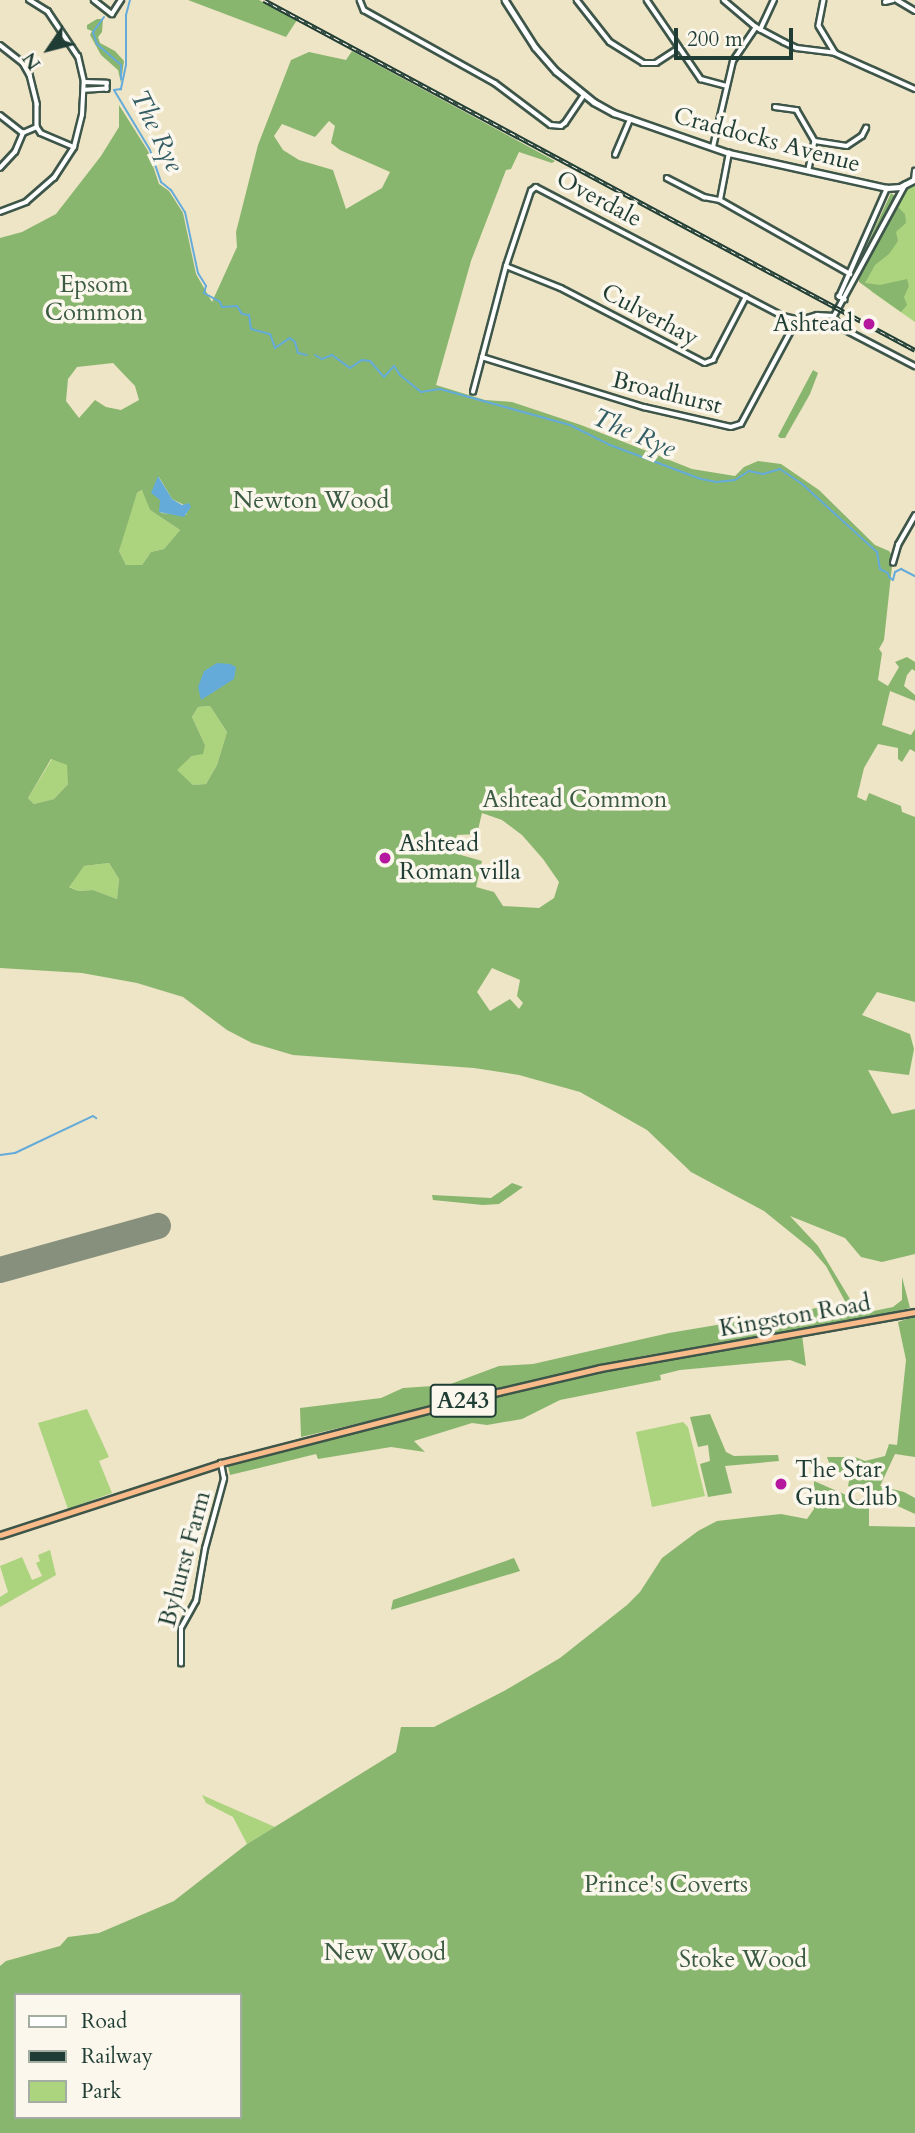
<!DOCTYPE html>
<style>
body{margin:0}
#map{position:relative;width:915px;height:2133px;overflow:hidden;background:#eee4c6;font-family:Cardo,serif}
div>[style]{position:absolute}
[style*='--x']{left:calc(var(--x)*1px);top:calc(var(--y)*1px);width:calc(var(--w)*1px);rotate:calc(var(--a)*1deg)}
.green>*{inset:0;background:#acd47f}
.forest>*{inset:0;background:#89b66e}
.water>*{inset:0;background:#64abda}
.stream>*{height:2px;margin:-1px;padding:0 1px;transform-origin:1px;border-radius:1px;background:#64abda}
.runway>*{height:26px;margin:-13px;padding:0 13px;transform-origin:13px;border-radius:13px;background:#86907d}
.roads{filter:drop-shadow(2px 0 #3e564a) drop-shadow(-2px 0 #3e564a) drop-shadow(0 2px #3e564a) drop-shadow(0 -2px #3e564a)}
.minor>*{height:3.5px;margin:-1.75px;padding:0 1.75px;transform-origin:1.75px;border-radius:1.75px;background:#fff}
.tertiary>*{height:4.5px;margin:-2.25px;padding:0 2.25px;transform-origin:2.25px;border-radius:2.25px;background:#fff}
.trunk>*{height:5px;margin:-2.5px;padding:0 2.5px;transform-origin:2.5px;border-radius:2.5px;background:#fabb8b}
.rail>*{height:4.5px;margin-top:-2.25px;transform-origin:0;background:repeating-linear-gradient(90deg,#fbf7ec 0 5px,#1f3d34 0 10px);box-sizing:border-box;border-block:2px solid #1f3d34}
.dots>*{width:19px;height:19px;translate:-50% -50%;box-sizing:border-box;border:4px solid #fbf7ec;border-radius:50%}
span{translate:-50% -50%;white-space:nowrap;text-align:center;line-height:1.15;-webkit-text-stroke:7px #fbf7ec;paint-order:stroke}
.shield-label span{padding:2px 5px;background:#fbf7ec;border:2px solid;border-radius:5px;-webkit-text-stroke-width:0}
.shield-label{font-size:23px;color:#1f3d34;font-weight:700}
.street-label{font-size:24px;color:#1f3d34}
.park-label{font-size:24px;color:#3b5b43}
.poi-label{font-size:24px;color:#1f3d34}
.right{translate:-100% -50%;text-align:right}
.left{translate:0 -50%;text-align:left}
.water-label{font-size:26px;color:#345e66;font-style:italic}
.legend{position:absolute;left:14px;top:1993px;width:228px;height:126px;box-sizing:border-box;background:#fbf7ec;border:2px solid #a3ada2;margin:0;padding:9px 12px;list-style:none;font-size:21px;color:#1f3d34}
.legend li{display:flex;align-items:center;gap:14px;height:35px}
.legend b{width:35px;border:2px solid #a3ada2}
.north{position:absolute;left:14px;top:14px;width:70px;height:70px;-webkit-text-stroke:5px #fbf7ec;paint-order:stroke;rotate:235deg;font-size:19px;font-weight:700;line-height:28px;text-align:center;color:#1f3d34}
.north::after{content:'';display:block;margin:auto;width:24px;height:32px;background:#1f3d34;clip-path:polygon(50% 0,100% 100%,50% 72%,0 100%)}
.scale{position:absolute;left:674px;top:28px;width:119px;height:32px;box-sizing:border-box;border:4px solid #1f3d34;border-top:0;padding-left:9px;font-size:21px;line-height:24px;white-space:nowrap;color:#1f3d34;-webkit-text-stroke:5px #fbf7ec;paint-order:stroke}
</style>
<div id="map">
<div class="green">
<i style="clip-path:polygon(911px 186px,915px 186px,915px 322px,872px 292px,859px 278px,902px 194px)"></i>
<i style="clip-path:polygon(143px 490px,150px 510px,180px 530px,164px 549px,151px 552px,142px 565px,126px 565px,119px 551px,124px 530px,137px 493px)"></i>
<i style="clip-path:polygon(210px 706px,227px 732px,217px 765px,206px 784px,193px 785px,176px 770px,205px 745px,192px 717px,198px 707px)"></i>
<i style="clip-path:polygon(52px 759px,68px 765px,68px 784px,54px 799px,34px 804px,28px 798px)"></i>
<i style="clip-path:polygon(109px 863px,119px 879px,117px 899px,93px 890px,78px 891px,68px 886px,84px 866px)"></i>
<i style="clip-path:polygon(87px 1409px,109px 1457px,99px 1461px,112px 1493px,68px 1509px,38px 1423px)"></i>
<i style="clip-path:polygon(683px 1422px,688px 1427px,705px 1496px,652px 1507px,636px 1432px)"></i>
<i style="clip-path:polygon(50px 1550px,56px 1575px,0 1607px,0 1597px,8px 1592px,0 1566px,22px 1557px,32px 1580px,42px 1576px,36px 1563px,40px 1561px,38px 1555px)"></i>
<i style="clip-path:polygon(202px 1795px,275px 1827px,247px 1844px,233px 1817px,206px 1803px)"></i>
</div>
<div class="forest">
<i style="clip-path:polygon(188px 0,259px 0,297px 20px,286px 37px)"></i>
<i style="clip-path:polygon(97px 19px,103px 19px,102px 32px,98px 37px,100px 43px,115px 51px,124px 61px,121px 83px,118px 70px,101px 55px,90px 35px,92px 31px,87px 29px,87px 25px)"></i>
<i style="clip-path:polygon(evenodd,352px 51px,555px 161px,552px 163px,519px 152px,511px 169px,506px 170px,471px 261px,436px 385px,485px 400px,512px 402px,581px 425px,692px 469px,735px 476px,744px 467px,758px 461px,781px 464px,819px 490px,875px 545px,889px 551px,893px 557px,884px 640px,879px 649px,882px 653px,878px 680px,888px 686px,899px 667px,895px 662px,907px 657px,915px 662px,915px 671px,912px 669px,907px 675px,904px 686px,915px 695px,915px 701px,890px 691px,882px 725px,911px 735px,915px 729px,915px 752px,910px 749px,902px 762px,898px 759px,898px 748px,878px 744px,864px 768px,857px 797px,866px 801px,869px 793px,901px 806px,902px 812px,915px 817px,915px 1002px,877px 992px,862px 1015px,910px 1034px,914px 1049px,909px 1075px,868px 1070px,892px 1114px,915px 1109px,915px 1254px,882px 1262px,861px 1257px,845px 1238px,790px 1216px,818px 1246px,859px 1314px,893px 1307px,902px 1300px,902px 1277px,910px 1308px,856px 1321px,643px 1356px,301px 1437px,300px 1408px,381px 1398px,403px 1388px,448px 1385px,499px 1366px,533px 1364px,669px 1333px,846px 1303px,826px 1266px,811px 1249px,764px 1211px,691px 1172px,647px 1130px,580px 1092px,519px 1075px,474px 1068px,293px 1055px,252px 1043px,227px 1030px,183px 997px,137px 983px,82px 973px,0 968px,0 238px,22px 232px,56px 214px,101px 156px,119px 127px,119px 105px,148px 151px,159px 184px,169px 191px,183px 213px,196px 274px,212px 302px,237px 247px,236px 232px,258px 145px,291px 60px,309px 52px,346px 60px,352px 51px,329px 121px,335px 126px,331px 143px,340px 150px,390px 172px,382px 188px,346px 209px,333px 170px,299px 160px,283px 150px,274px 136px,282px 124px,315px 137px,329px 121px,352px 51px,113px 363px,135px 386px,139px 400px,121px 410px,106px 407px,95px 400px,79px 418px,66px 401px,68px 379px,77px 367px,113px 363px,352px 51px,159px 477px,172px 499px,184px 505px,188px 510px,186px 515px,161px 513px,159px 477px,352px 51px,142px 490px,150px 510px,180px 530px,164px 549px,151px 552px,142px 565px,126px 565px,119px 551px,137px 493px,142px 490px,352px 51px,210px 706px,227px 732px,217px 765px,206px 784px,193px 785px,177px 770px,192px 756px,203px 754px,205px 745px,192px 717px,198px 707px,210px 706px,352px 51px,51px 759px,67px 765px,68px 784px,54px 799px,34px 804px,28px 798px,51px 759px,352px 51px,482px 813px,502px 820px,522px 835px,543px 859px,559px 882px,554px 898px,539px 908px,503px 906px,494px 892px,476px 887px,482px 861px,454px 853px,457px 835px,477px 834px,482px 813px,352px 51px,109px 863px,119px 879px,117px 899px,93px 890px,78px 891px,69px 887px,84px 866px,109px 863px,352px 51px,492px 968px,520px 980px,517px 996px,523px 1003px,519px 1009px,510px 999px,490px 1011px,477px 992px,492px 968px)"></i>
<i style="clip-path:polygon(891px 193px,896px 197px,894px 202px,849px 284px)"></i>
<i style="clip-path:polygon(898px 207px,905px 214px,906px 223px,896px 232px,898px 241px,889px 254px,875px 265px,865px 283px,880px 285px,907px 279px,909px 286px,904px 297px,907px 305px,901px 312px,859px 282px,859px 278px)"></i>
<i style="clip-path:polygon(813px 370px,818px 373px,810px 394px,785px 438px,780px 438px,778px 436px)"></i>
<i style="clip-path:polygon(512px 1183px,523px 1187px,499px 1204px,483px 1205px,433px 1200px,432px 1195px,491px 1198px)"></i>
<i style="clip-path:polygon(915px 1316px,915px 1457px,895px 1454px,880px 1486px,904px 1492px,915px 1498px,915px 1514px,876px 1496px,877px 1492px,866px 1494px,848px 1486px,851px 1471px,833px 1474px,827px 1457px,855px 1457px,865px 1461px,885px 1456px,889px 1444px,897px 1445px,906px 1360px,898px 1322px)"></i>
<i style="clip-path:polygon(802px 1335px,806px 1366px,790px 1360px,680px 1370px,660px 1375px,661px 1380px,560px 1400px,522px 1419px,487px 1425px,472px 1423px,414px 1441px,425px 1452px,391px 1447px,318px 1459px,316px 1454px,230px 1475px,228px 1466px,494px 1396px,594px 1373px)"></i>
<i style="clip-path:polygon(710px 1414px,726px 1452px,734px 1456px,778px 1455px,779px 1461px,725px 1466px,732px 1493px,708px 1497px,700px 1464px,710px 1461px,708px 1445px,698px 1447px,690px 1417px)"></i>
<i style="clip-path:polygon(evenodd,814px 1481px,869px 1505px,869px 1526px,915px 1527px,915px 2133px,0 2133px,0 1966px,6px 1961px,60px 1946px,68px 1937px,99px 1933px,174px 1901px,247px 1844px,396px 1752px,401px 1727px,434px 1727px,504px 1691px,560px 1658px,627px 1605px,640px 1592px,662px 1558px,698px 1531px,717px 1521px,781px 1514px,807px 1519px,814px 1509px,814px 1481px,16px 1995px,240px 1995px,240px 2117px,16px 2117px,16px 1995px)"></i>
<i style="clip-path:polygon(514px 1558px,520px 1571px,391px 1610px,393px 1600px)"></i>
</div>
<div class="water">
<i style="clip-path:polygon(158px 476px,172px 499px,182px 505px,189px 503px,191px 507px,184px 517px,159px 512px,160px 500px,151px 493px)"></i>
<i style="clip-path:polygon(217px 663px,230px 664px,236px 667px,234px 679px,201px 700px,198px 687px,204px 671px)"></i>
</div>
<div class="stream">
<i style="--x:130;--y:0;--w:16;--a:105"></i>
<i style="--x:126;--y:15;--w:50;--a:90"></i>
<i style="--x:126;--y:65;--w:25;--a:102"></i>
<i style="--x:121;--y:89;--w:7;--a:172"></i>
<i style="--x:114;--y:90;--w:70;--a:59"></i>
<i style="--x:150;--y:150;--w:34;--a:71"></i>
<i style="--x:161;--y:182;--w:13;--a:39"></i>
<i style="--x:171;--y:190;--w:26;--a:58"></i>
<i style="--x:185;--y:212;--w:62;--a:78"></i>
<i style="--x:198;--y:273;--w:15;--a:58"></i>
<i style="--x:206;--y:286;--w:7;--a:106"></i>
<i style="--x:204;--y:293;--w:18;--a:29"></i>
<i style="--x:220;--y:302;--w:5;--a:68"></i>
<i style="--x:222;--y:307;--w:15;--a:-4"></i>
<i style="--x:237;--y:306;--w:9;--a:58"></i>
<i style="--x:242;--y:314;--w:7;--a:8"></i>
<i style="--x:249;--y:315;--w:14;--a:82"></i>
<i style="--x:251;--y:329;--w:20;--a:15"></i>
<i style="--x:270;--y:334;--w:15;--a:70"></i>
<i style="--x:275;--y:348;--w:18;--a:-34"></i>
<i style="--x:290;--y:338;--w:6;--a:39"></i>
<i style="--x:295;--y:342;--w:11;--a:75"></i>
<i style="--x:298;--y:353;--w:9;--a:13"></i>
<i style="--x:104;--y:17;--w:19;--a:126"></i>
<i style="--x:93;--y:32;--w:13;--a:72"></i>
<i style="--x:97;--y:44;--w:32;--a:41"></i>
<i style="--x:121;--y:65;--w:14;--a:90"></i>
<i style="--x:315;--y:355;--w:8;--a:30"></i>
<i style="--x:322;--y:359;--w:11;--a:-22"></i>
<i style="--x:332;--y:355;--w:22;--a:36"></i>
<i style="--x:350;--y:368;--w:14;--a:-34"></i>
<i style="--x:362;--y:360;--w:8;--a:7"></i>
<i style="--x:370;--y:361;--w:21;--a:49"></i>
<i style="--x:384;--y:377;--w:15;--a:-48"></i>
<i style="--x:394;--y:366;--w:11;--a:56"></i>
<i style="--x:400;--y:375;--w:27;--a:39"></i>
<i style="--x:421;--y:392;--w:19;--a:-9"></i>
<i style="--x:440;--y:389;--w:135;--a:15.5"></i>
<i style="--x:570;--y:425;--w:45;--a:26.6"></i>
<i style="--x:610;--y:445;--w:97;--a:20.5"></i>
<i style="--x:701;--y:479;--w:16;--a:11"></i>
<i style="--x:717;--y:482;--w:18;--a:-6"></i>
<i style="--x:735;--y:480;--w:17;--a:-33"></i>
<i style="--x:749;--y:471;--w:14;--a:12"></i>
<i style="--x:763;--y:474;--w:18;--a:-16"></i>
<i style="--x:780;--y:469;--w:25;--a:34"></i>
<i style="--x:801;--y:483;--w:103;--a:42.2"></i>
<i style="--x:877;--y:552;--w:17;--a:80"></i>
<i style="--x:880;--y:569;--w:9;--a:27"></i>
<i style="--x:888;--y:573;--w:4;--a:76"></i>
<i style="--x:889;--y:577;--w:5;--a:37"></i>
<i style="--x:893;--y:580;--w:8;--a:-76"></i>
<i style="--x:895;--y:572;--w:7;--a:-27"></i>
<i style="--x:901;--y:569;--w:16;--a:27"></i>
<i style="--x:0;--y:1155;--w:15;--a:-8"></i>
<i style="--x:15;--y:1153;--w:86;--a:-25.4"></i>
<i style="--x:93;--y:1116;--w:4;--a:34"></i>
</div>
<div class="runway">
<i style="--x:0;--y:1270;--w:164;--a:-15.6"></i>
</div>
<div class="roads">
<div class="minor">
<i style="--x:94;--y:0;--w:23;--a:38"></i>
<i style="--x:112;--y:14;--w:17;--a:-57"></i>
<i style="--x:360;--y:0;--w:11;--a:68"></i>
<i style="--x:364;--y:10;--w:150;--a:29.1"></i>
<i style="--x:495;--y:83;--w:70;--a:36.9"></i>
<i style="--x:551;--y:125;--w:10;--a:6"></i>
<i style="--x:561;--y:126;--w:5;--a:-37"></i>
<i style="--x:565;--y:123;--w:34;--a:-56"></i>
<i style="--x:577;--y:0;--w:53;--a:51.8"></i>
<i style="--x:610;--y:42;--w:39;--a:32"></i>
<i style="--x:643;--y:63;--w:13;--a:0"></i>
<i style="--x:656;--y:63;--w:27;--a:-33"></i>
<i style="--x:647;--y:0;--w:96;--a:55.6"></i>
<i style="--x:701;--y:79;--w:27;--a:15"></i>
<i style="--x:724;--y:0;--w:42;--a:40.2"></i>
<i style="--x:756;--y:27;--w:32;--a:28"></i>
<i style="--x:784;--y:42;--w:14;--a:25"></i>
<i style="--x:797;--y:48;--w:38;--a:7"></i>
<i style="--x:835;--y:53;--w:88;--a:24.2"></i>
<i style="--x:824;--y:0;--w:26;--a:101"></i>
<i style="--x:819;--y:26;--w:31;--a:59"></i>
<i style="--x:897;--y:0;--w:21;--a:31"></i>
<i style="--x:885;--y:2;--w:8;--a:-14"></i>
<i style="--x:760;--y:30;--w:33;--a:-65"></i>
<i style="--x:0;--y:45;--w:29;--a:38"></i>
<i style="--x:23;--y:63;--w:14;--a:60"></i>
<i style="--x:30;--y:75;--w:30;--a:76"></i>
<i style="--x:37;--y:104;--w:23;--a:90"></i>
<i style="--x:84;--y:82;--w:23;--a:2"></i>
<i style="--x:107;--y:83;--w:6;--a:90"></i>
<i style="--x:107;--y:89;--w:22;--a:177"></i>
<i style="--x:775;--y:107;--w:22;--a:8"></i>
<i style="--x:797;--y:110;--w:36;--a:60"></i>
<i style="--x:815;--y:141;--w:30;--a:102"></i>
<i style="--x:0;--y:115;--w:29;--a:38"></i>
<i style="--x:37;--y:127;--w:7;--a:56"></i>
<i style="--x:41;--y:133;--w:36;--a:23"></i>
<i style="--x:815;--y:141;--w:32;--a:9"></i>
<i style="--x:847;--y:146;--w:18;--a:-34"></i>
<i style="--x:862;--y:136;--w:9;--a:-63"></i>
<i style="--x:713;--y:147;--w:88;--a:-76.9"></i>
<i style="--x:733;--y:61;--w:41;--a:-55.9"></i>
<i style="--x:615;--y:155;--w:39;--a:-67"></i>
<i style="--x:0;--y:168;--w:22;--a:-47"></i>
<i style="--x:15;--y:152;--w:21;--a:-67"></i>
<i style="--x:23;--y:133;--w:15;--a:-23"></i>
<i style="--x:667;--y:178;--w:42;--a:27.2"></i>
<i style="--x:704;--y:197;--w:16;--a:11"></i>
<i style="--x:720;--y:200;--w:150;--a:29.6"></i>
<i style="--x:720;--y:200;--w:48;--a:-79.2"></i>
<i style="--x:0;--y:212;--w:28;--a:-21"></i>
<i style="--x:26;--y:202;--w:37;--a:-41"></i>
<i style="--x:54;--y:178;--w:37;--a:-57"></i>
<i style="--x:74;--y:147;--w:33;--a:-76"></i>
<i style="--x:82;--y:115;--w:33;--a:-87"></i>
<i style="--x:84;--y:82;--w:26;--a:-103"></i>
<i style="--x:78;--y:57;--w:54;--a:-123.7"></i>
<i style="--x:48;--y:12;--w:22;--a:-148"></i>
<i style="--x:506;--y:266;--w:59;--a:21.8"></i>
<i style="--x:561;--y:288;--w:162;--a:27.5"></i>
<i style="--x:705;--y:363;--w:9;--a:-21"></i>
<i style="--x:713;--y:360;--w:71;--a:-62.4"></i>
<i style="--x:845;--y:300;--w:7;--a:-153"></i>
<i style="--x:839;--y:297;--w:119;--a:-66.2"></i>
<i style="--x:834;--y:316;--w:149;--a:-61.5"></i>
<i style="--x:834;--y:316;--w:13;--a:61"></i>
<i style="--x:840;--y:327;--w:85;--a:27.5"></i>
<i style="--x:482;--y:357;--w:170;--a:17.2"></i>
<i style="--x:644;--y:407;--w:89;--a:12.9"></i>
<i style="--x:731;--y:427;--w:10;--a:-17"></i>
<i style="--x:741;--y:424;--w:108;--a:-61.8"></i>
<i style="--x:792;--y:329;--w:13;--a:-45"></i>
<i style="--x:801;--y:320;--w:17;--a:-17"></i>
<i style="--x:817;--y:315;--w:17;--a:3"></i>
<i style="--x:473;--y:392;--w:130;--a:-75.3"></i>
<i style="--x:506;--y:266;--w:79;--a:-71.6"></i>
<i style="--x:531;--y:191;--w:6;--a:-39"></i>
<i style="--x:536;--y:187;--w:279;--a:27.6"></i>
<i style="--x:783;--y:316;--w:18;--a:13"></i>
<i style="--x:893;--y:563;--w:19;--a:-74"></i>
<i style="--x:898;--y:545;--w:34;--a:-60"></i>
<i style="--x:181;--y:1664;--w:36;--a:-90"></i>
<i style="--x:181;--y:1628;--w:31;--a:-61"></i>
<i style="--x:196;--y:1601;--w:53;--a:-80.2"></i>
<i style="--x:205;--y:1549;--w:73;--a:-74.8"></i>
<i style="--x:224;--y:1479;--w:16;--a:-101"></i>
</div>
<div class="tertiary">
<i style="--x:505;--y:0;--w:56;--a:57.4"></i>
<i style="--x:535;--y:47;--w:32;--a:49"></i>
<i style="--x:556;--y:71;--w:49;--a:39.2"></i>
<i style="--x:594;--y:102;--w:23;--a:29"></i>
<i style="--x:614;--y:113;--w:122;--a:19.2"></i>
<i style="--x:729;--y:153;--w:162;--a:12.5"></i>
<i style="--x:887;--y:188;--w:13;--a:-4"></i>
<i style="--x:900;--y:187;--w:16;--a:-27"></i>
<i style="--x:914;--y:180;--w:9;--a:-84"></i>
</div>
<div class="trunk">
<i style="--x:0;--y:1535;--w:232;--a:-18"></i>
<i style="--x:221;--y:1463;--w:286;--a:-14.4"></i>
<i style="--x:498;--y:1392;--w:105;--a:-13.2"></i>
<i style="--x:600;--y:1368;--w:320;--a:-10.1"></i>
</div>
</div>
<div class="rail">
<i style="--x:264;--y:0;--w:739;--a:28.26"></i>
</div>
<div class="dots">
<i style="left:869px;top:324px;background:#b5179e"></i>
<i style="left:385px;top:858px;background:#b5179e"></i>
<i style="left:781px;top:1484px;background:#b5179e"></i>
</div>
<div class="shield-label">
<span style="left:463px;top:1401px">A243</span>
</div>
<div class="street-label">
<span style="left:767px;top:140px;rotate:15deg">Craddocks Avenue</span>
<span style="left:599px;top:199px;rotate:28deg">Overdale</span>
<span style="left:650px;top:315px;rotate:28deg">Culverhay</span>
<span style="left:667px;top:393px;rotate:14deg">Broadhurst</span>
<span style="left:795px;top:1316px;rotate:-10deg">Kingston Road</span>
<span style="left:185px;top:1559px;rotate:-75deg">Byhurst Farm</span>
</div>
<div class="park-label">
<span style="left:94px;top:299px">Epsom<br>Common</span>
<span style="left:311px;top:501px">Newton Wood</span>
<span style="left:575px;top:800px">Ashtead Common</span>
<span style="left:666px;top:1885px">Prince's Coverts</span>
<span style="left:385px;top:1953px">New Wood</span>
<span style="left:743px;top:1960px">Stoke Wood</span>
</div>
<div class="poi-label">
<span class="right" style="left:853px;top:324px">Ashtead</span>
<span class="left" style="left:399px;top:858px">Ashtead<br>Roman villa</span>
<span class="left" style="left:795px;top:1484px">The Star<br>Gun Club</span>
</div>
<div class="water-label">
<span style="left:157px;top:131px;rotate:64deg">The Rye</span>
<span style="left:634px;top:433px;rotate:23deg">The Rye</span>
</div>
<ul class="legend">
<li><b style="height:9px;background:#fff"></b>Road</li>
<li><b style="height:9px;background:#1f3d34"></b>Railway</li>
<li><b style="height:19px;background:#acd47f"></b>Park</li>
</ul>
<div class="north">N</div>
<div class="scale">200 m</div>
</div>
